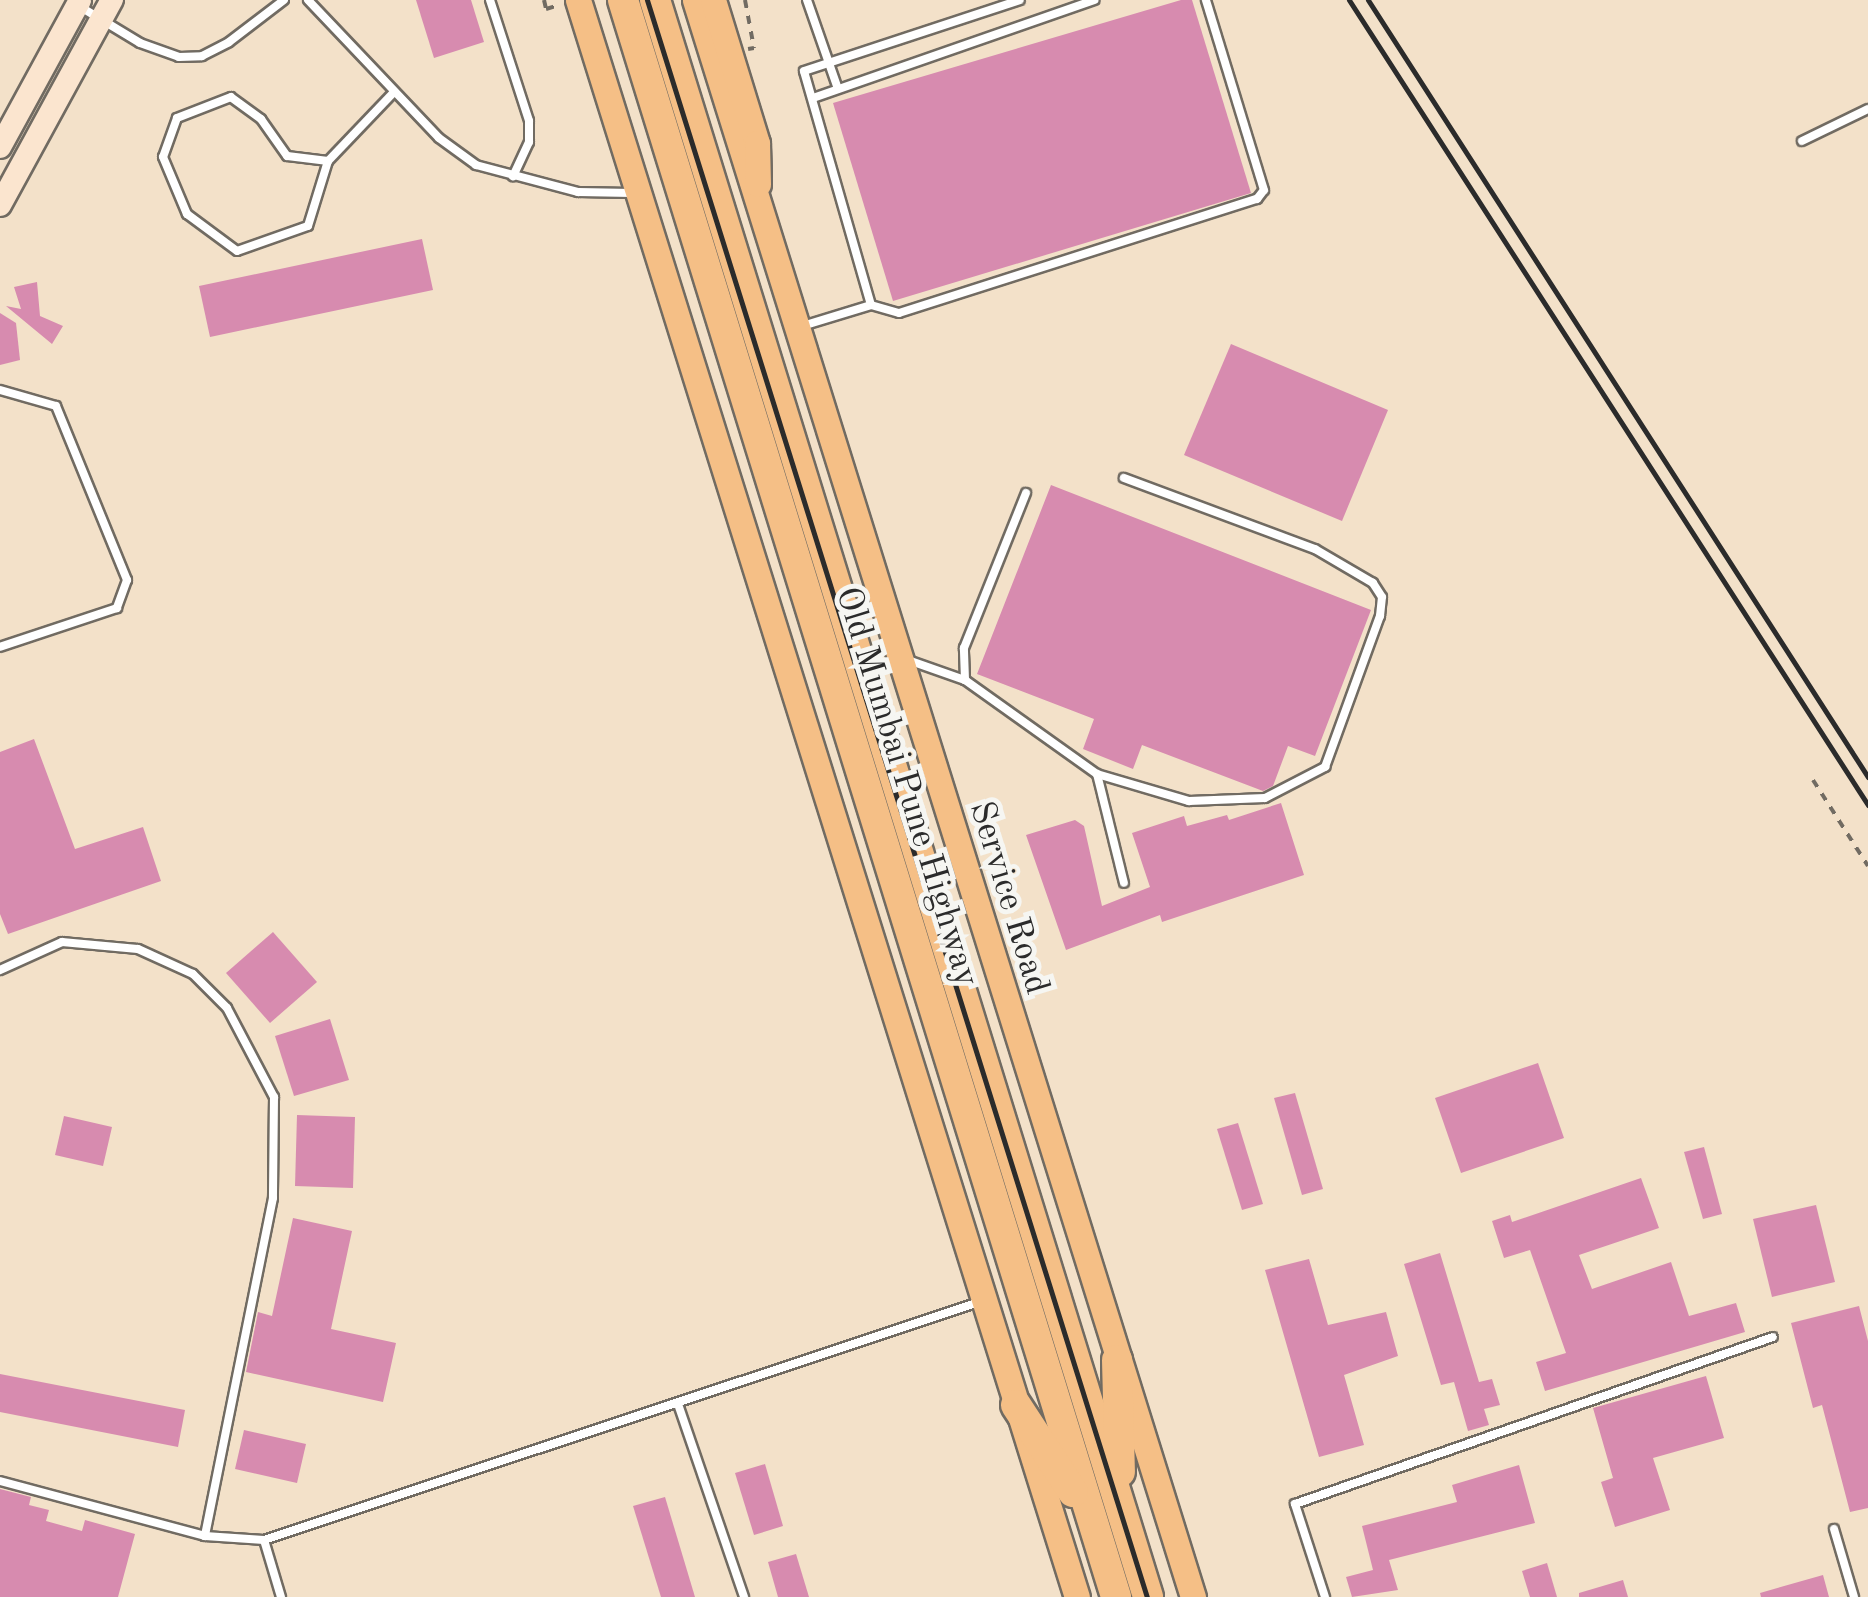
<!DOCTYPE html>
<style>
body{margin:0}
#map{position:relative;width:1868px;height:1597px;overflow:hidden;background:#f3e1c9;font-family:"Old Standard TT",serif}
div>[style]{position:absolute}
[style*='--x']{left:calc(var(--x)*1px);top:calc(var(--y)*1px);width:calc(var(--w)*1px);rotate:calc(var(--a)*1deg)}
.building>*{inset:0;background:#d78baf}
.path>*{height:4px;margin-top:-2px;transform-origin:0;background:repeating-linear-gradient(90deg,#716b62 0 8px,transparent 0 16px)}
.roads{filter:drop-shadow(2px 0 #716b62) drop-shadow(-2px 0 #716b62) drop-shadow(0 2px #716b62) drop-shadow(0 -2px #716b62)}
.lane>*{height:8px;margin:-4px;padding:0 4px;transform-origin:4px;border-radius:4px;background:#fff}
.secondary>*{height:22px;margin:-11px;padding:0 11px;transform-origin:11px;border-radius:11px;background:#fbe5cf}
.primary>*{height:25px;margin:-12.5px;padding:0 12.5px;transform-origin:12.5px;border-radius:12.5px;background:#f5bf86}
.highway>*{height:30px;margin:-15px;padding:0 15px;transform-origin:15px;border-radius:15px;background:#f5bf86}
.rail>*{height:5px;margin:-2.5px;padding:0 2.5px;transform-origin:2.5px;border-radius:2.5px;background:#2b2b2b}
span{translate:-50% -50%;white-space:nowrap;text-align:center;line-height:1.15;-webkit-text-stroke:10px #f6f6f2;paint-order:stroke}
.street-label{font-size:35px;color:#2b2b2b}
</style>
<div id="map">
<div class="building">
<i style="clip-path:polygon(416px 0,471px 0,484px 42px,434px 58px)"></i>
<i style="clip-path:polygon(1181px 0,1192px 0,1251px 193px,893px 301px,833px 103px)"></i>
<i style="clip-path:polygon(422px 239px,433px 290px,210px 337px,199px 286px)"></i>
<i style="clip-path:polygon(37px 282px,40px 316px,63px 326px,52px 344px,6px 306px,21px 309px,14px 287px)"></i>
<i style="clip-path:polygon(0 313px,16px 323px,20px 360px,0 365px)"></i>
<i style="clip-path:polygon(1231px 344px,1388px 410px,1342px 521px,1184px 455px)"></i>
<i style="clip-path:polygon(1051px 485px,1371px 610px,1315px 756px,1288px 746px,1273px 786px,1263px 791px,1142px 745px,1133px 769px,1083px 749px,1094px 719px,977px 674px)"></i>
<i style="clip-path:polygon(34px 739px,75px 849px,143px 827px,161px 881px,8px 934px,0 914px,0 752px)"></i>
<i style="clip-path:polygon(1281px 803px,1304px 875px,1162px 922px,1160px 915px,1066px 950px,1026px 835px,1075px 820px,1084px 826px,1102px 906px,1150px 887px,1132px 833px,1184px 816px,1187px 826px,1227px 815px,1229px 820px)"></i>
<i style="clip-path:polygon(273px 932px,317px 982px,270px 1023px,226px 973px)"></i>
<i style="clip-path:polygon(330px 1019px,349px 1080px,294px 1096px,275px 1036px)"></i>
<i style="clip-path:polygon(1538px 1063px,1564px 1138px,1461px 1173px,1435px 1098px)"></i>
<i style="clip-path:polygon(1295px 1093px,1323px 1189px,1302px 1195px,1274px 1098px)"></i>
<i style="clip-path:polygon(297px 1115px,355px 1117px,353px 1188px,295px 1186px)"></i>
<i style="clip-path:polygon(64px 1116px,112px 1127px,103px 1166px,55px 1155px)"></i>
<i style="clip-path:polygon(1238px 1123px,1263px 1204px,1242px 1210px,1217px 1129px)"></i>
<i style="clip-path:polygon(1704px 1147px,1722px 1214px,1703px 1219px,1684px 1152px)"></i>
<i style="clip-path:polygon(1641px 1178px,1659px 1228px,1579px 1255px,1592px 1289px,1671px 1262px,1689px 1316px,1736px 1303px,1745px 1332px,1545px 1391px,1536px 1362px,1566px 1353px,1530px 1250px,1504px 1258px,1492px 1221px,1510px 1215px,1512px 1222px)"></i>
<i style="clip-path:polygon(1816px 1205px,1835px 1282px,1772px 1297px,1753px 1219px)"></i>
<i style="clip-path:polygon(293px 1218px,352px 1231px,331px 1329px,396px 1343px,383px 1402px,246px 1372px,258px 1312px,272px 1316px)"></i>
<i style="clip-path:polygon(1440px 1253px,1479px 1382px,1492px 1379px,1500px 1405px,1484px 1409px,1489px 1425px,1468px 1431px,1454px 1382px,1441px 1385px,1404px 1264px)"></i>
<i style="clip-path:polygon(1309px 1259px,1328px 1325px,1386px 1312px,1398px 1356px,1344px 1375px,1364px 1445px,1319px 1457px,1265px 1270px)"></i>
<i style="clip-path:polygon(1859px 1306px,1868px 1341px,1868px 1508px,1850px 1512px,1822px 1405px,1813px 1408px,1791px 1323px)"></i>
<i style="clip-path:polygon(0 1374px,185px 1410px,178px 1447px,0 1412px)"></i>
<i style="clip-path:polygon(1706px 1376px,1724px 1438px,1653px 1458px,1670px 1510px,1615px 1527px,1601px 1482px,1613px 1478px,1593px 1408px)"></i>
<i style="clip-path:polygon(244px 1430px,306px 1444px,297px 1483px,235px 1469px)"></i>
<i style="clip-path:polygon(765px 1464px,783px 1526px,754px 1535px,735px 1473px)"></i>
<i style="clip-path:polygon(1519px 1465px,1535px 1523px,1389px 1560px,1398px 1590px,1352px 1597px,1346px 1577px,1373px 1570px,1362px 1526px,1457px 1502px,1452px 1485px)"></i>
<i style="clip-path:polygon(0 1489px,31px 1497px,29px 1505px,49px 1510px,46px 1521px,82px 1531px,85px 1520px,135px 1534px,118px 1597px,0 1597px)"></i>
<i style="clip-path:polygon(665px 1497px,695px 1597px,661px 1597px,633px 1506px)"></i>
<i style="clip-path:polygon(796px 1554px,809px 1597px,778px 1597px,768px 1562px)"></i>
<i style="clip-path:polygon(1547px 1563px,1557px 1597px,1530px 1597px,1522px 1571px)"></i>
<i style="clip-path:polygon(1823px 1575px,1829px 1597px,1761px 1597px,1760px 1593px)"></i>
<i style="clip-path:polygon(1623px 1580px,1628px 1597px,1579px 1597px,1579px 1593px)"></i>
</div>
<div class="path">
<i style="--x:544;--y:0;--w:9;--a:77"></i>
<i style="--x:546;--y:9;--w:10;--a:-17"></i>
<i style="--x:745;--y:0;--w:49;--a:79.4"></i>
<i style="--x:754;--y:48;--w:6;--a:171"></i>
<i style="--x:1813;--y:780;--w:102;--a:57.4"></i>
</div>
<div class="roads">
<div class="lane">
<i style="--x:308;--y:0;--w:190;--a:46.5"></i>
<i style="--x:439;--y:138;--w:46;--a:36.1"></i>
<i style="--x:476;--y:165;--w:106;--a:14.8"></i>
<i style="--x:578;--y:192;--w:54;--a:1.1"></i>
<i style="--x:490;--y:0;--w:127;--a:72.1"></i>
<i style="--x:529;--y:121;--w:21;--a:90"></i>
<i style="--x:529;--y:142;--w:38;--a:115"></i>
<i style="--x:807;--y:0;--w:94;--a:70.8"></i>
<i style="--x:79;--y:6;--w:71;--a:31.2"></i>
<i style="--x:140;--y:43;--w:41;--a:19.7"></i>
<i style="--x:179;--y:57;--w:23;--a:-2"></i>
<i style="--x:202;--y:56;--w:30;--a:-27"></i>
<i style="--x:229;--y:42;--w:69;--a:-37.4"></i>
<i style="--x:813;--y:98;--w:298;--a:-19.2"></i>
<i style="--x:1802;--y:141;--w:73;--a:-25.9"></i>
<i style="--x:328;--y:161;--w:41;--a:-173"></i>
<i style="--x:287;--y:156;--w:45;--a:-125.1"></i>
<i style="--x:261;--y:119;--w:37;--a:-144"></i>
<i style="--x:231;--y:97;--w:58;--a:158.7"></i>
<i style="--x:177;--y:118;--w:41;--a:109.7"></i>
<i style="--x:163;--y:157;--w:62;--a:67.2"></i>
<i style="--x:187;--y:214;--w:62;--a:36.5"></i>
<i style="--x:237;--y:251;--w:75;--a:-19.4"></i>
<i style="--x:308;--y:226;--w:68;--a:-72.9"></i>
<i style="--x:328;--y:161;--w:95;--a:-46.3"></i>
<i style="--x:871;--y:305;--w:243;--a:-106"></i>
<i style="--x:804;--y:71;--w:227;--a:-18.2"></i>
<i style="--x:799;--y:327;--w:75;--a:-17"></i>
<i style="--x:871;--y:305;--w:29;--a:16"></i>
<i style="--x:899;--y:313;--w:376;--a:-17.7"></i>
<i style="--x:1257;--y:199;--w:11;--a:-52"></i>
<i style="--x:1264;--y:190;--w:199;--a:-107"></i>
<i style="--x:0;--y:390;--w:58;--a:15.9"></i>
<i style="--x:56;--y:406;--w:188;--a:67.8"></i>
<i style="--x:127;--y:580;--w:30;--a:110"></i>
<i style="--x:117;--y:608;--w:123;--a:161.6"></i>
<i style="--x:905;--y:659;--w:64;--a:19.3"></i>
<i style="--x:965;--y:680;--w:162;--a:35.5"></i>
<i style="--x:1097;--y:774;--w:96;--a:16.4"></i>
<i style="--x:1189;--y:801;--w:76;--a:-2.3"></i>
<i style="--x:1265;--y:798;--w:68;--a:-27.3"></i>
<i style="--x:1325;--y:767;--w:161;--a:-70"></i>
<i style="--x:1380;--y:616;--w:19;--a:-84"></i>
<i style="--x:1382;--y:597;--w:17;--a:-123"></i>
<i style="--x:1373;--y:583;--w:67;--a:-149.6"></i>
<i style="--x:1315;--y:549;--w:204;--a:-159.6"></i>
<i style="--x:965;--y:680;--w:32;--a:-92"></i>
<i style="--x:964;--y:648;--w:167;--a:-68.2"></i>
<i style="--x:1097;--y:774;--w:112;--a:76.1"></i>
<i style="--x:0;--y:970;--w:68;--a:-24.3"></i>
<i style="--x:62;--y:942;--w:76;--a:5.3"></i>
<i style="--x:138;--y:949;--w:60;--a:24.4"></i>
<i style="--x:193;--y:974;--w:48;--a:45"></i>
<i style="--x:227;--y:1008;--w:101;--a:62.2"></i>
<i style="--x:274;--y:1097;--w:101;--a:90.6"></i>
<i style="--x:273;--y:1198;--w:345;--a:101.4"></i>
<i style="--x:678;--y:1404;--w:204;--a:71.1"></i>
<i style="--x:0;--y:1481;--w:212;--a:15"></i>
<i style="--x:205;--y:1536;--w:59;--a:3.9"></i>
<i style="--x:1834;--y:1529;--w:71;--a:73.6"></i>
<i style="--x:281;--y:1597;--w:59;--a:-106.6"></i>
<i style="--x:264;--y:1540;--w:754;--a:-18.41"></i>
<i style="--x:1325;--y:1597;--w:98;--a:-107.9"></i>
<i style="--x:1295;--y:1504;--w:506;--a:-19.26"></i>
</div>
<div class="secondary">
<i style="--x:0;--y:147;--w:167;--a:-61.4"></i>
<i style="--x:0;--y:205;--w:234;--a:-61.4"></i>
</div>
<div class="primary">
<i style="--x:578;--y:0;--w:1673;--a:72.65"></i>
<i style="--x:695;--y:0;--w:1673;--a:72.68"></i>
<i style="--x:713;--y:0;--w:150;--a:72.9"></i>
<i style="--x:757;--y:143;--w:41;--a:88.6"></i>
</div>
<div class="highway">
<i style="--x:623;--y:0;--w:1671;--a:72.84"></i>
<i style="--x:655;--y:0;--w:1671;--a:72.84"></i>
<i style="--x:1117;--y:1360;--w:112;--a:88.5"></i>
<i style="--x:1016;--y:1405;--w:104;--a:56.8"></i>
</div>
</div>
<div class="rail">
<i style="--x:647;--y:0;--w:1673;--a:72.62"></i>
<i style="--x:1349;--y:0;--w:958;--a:57.19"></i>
<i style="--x:1368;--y:0;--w:924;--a:57.24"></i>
</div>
<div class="street-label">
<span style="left:906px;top:787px;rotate:73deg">Old Mumbai Pune Highway</span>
<span style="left:1008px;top:898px;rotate:73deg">Service Road</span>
</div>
</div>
